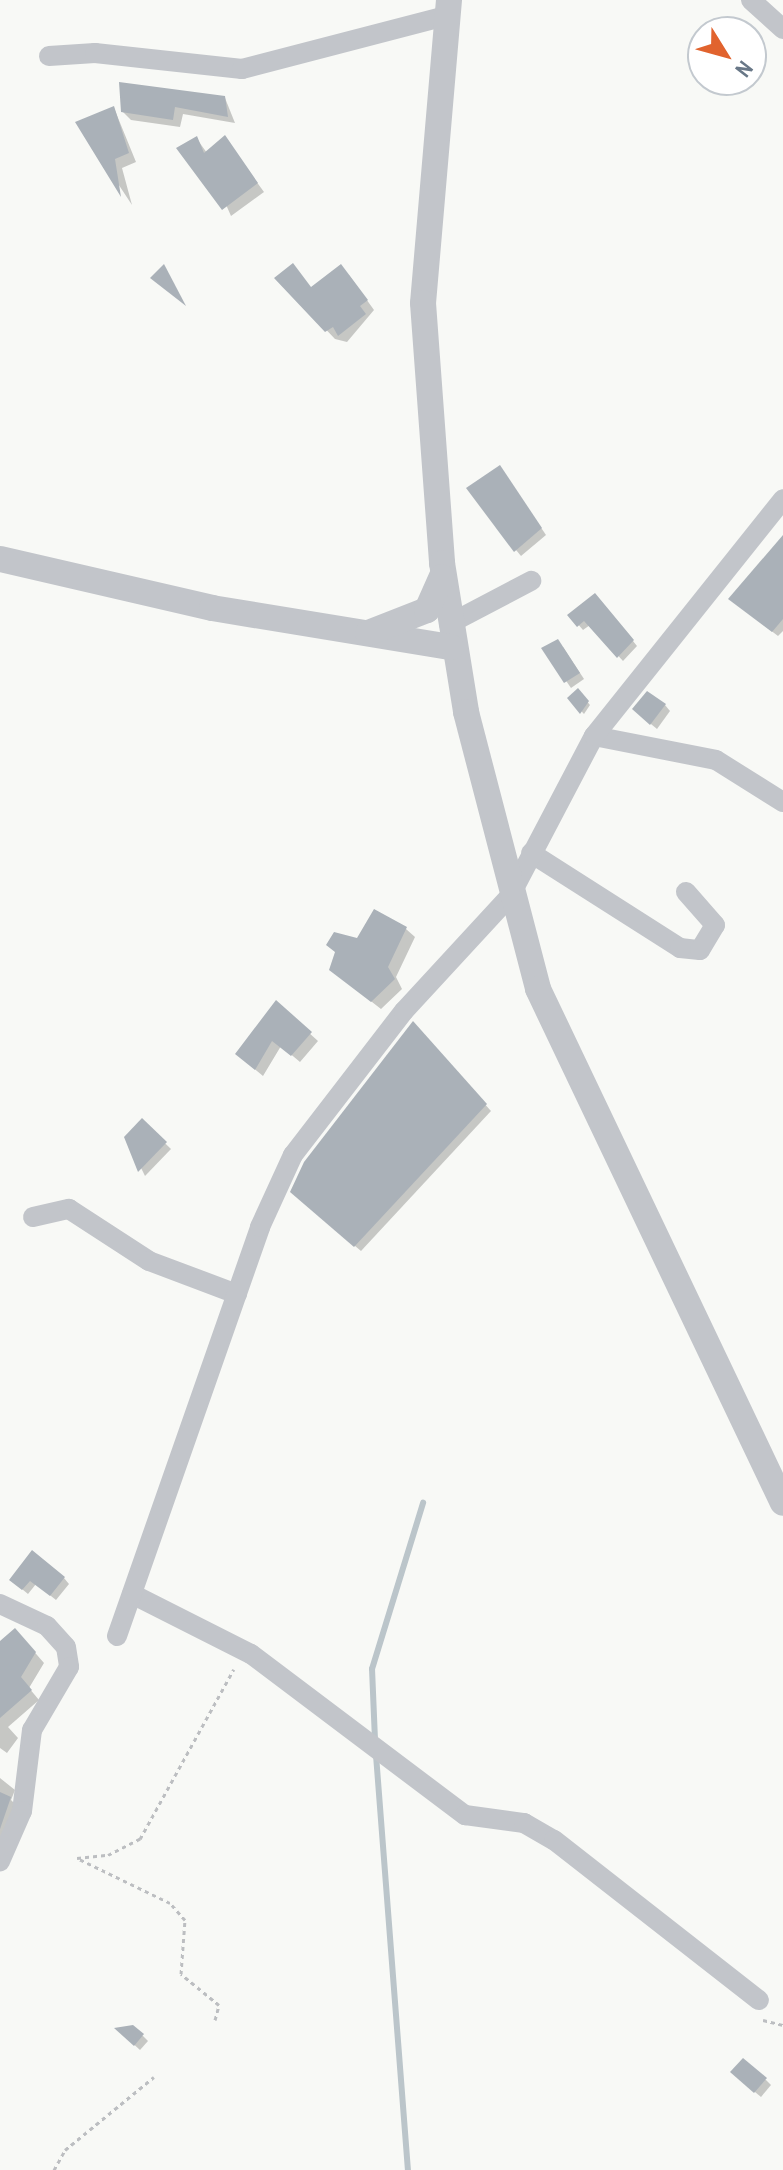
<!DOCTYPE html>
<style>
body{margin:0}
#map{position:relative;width:783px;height:2170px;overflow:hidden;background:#f8f9f6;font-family:"Archivo Narrow",sans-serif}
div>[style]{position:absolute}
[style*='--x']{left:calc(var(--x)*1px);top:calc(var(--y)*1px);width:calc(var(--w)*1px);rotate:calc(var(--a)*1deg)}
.shadow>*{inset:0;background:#0003}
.stream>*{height:6px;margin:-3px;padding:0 3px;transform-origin:3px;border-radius:3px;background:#bbc5ca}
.building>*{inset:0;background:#aab1b8}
.path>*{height:3px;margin-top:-1.5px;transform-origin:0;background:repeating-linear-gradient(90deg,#bcbec1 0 4px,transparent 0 8px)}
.minor>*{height:20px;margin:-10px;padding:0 10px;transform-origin:10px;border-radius:10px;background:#c2c5ca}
.tertiary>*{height:26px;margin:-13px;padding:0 13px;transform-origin:13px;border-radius:13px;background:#c2c5ca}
span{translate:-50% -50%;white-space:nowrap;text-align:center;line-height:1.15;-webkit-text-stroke:8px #fff;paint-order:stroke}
.north{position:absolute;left:687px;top:16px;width:80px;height:80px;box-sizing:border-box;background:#fff;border:2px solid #c3c9cf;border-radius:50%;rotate:127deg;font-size:22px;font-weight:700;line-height:32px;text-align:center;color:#687787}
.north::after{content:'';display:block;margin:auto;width:28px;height:36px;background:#e1632e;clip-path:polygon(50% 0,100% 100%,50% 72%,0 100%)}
</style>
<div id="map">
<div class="shadow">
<i style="clip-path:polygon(225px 98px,235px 123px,183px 114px,180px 127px,131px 120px,123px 112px)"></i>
<i style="clip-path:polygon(114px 108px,136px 162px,122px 168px,132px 205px,78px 123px)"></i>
<i style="clip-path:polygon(225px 138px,264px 192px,231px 216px,197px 139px,207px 153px)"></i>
<i style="clip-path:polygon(349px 275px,374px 310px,347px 342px,335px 339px,277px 278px,312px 289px)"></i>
<i style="clip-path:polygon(500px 467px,546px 535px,521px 556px,516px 550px)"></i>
<i style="clip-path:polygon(783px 538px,783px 631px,778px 636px,736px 604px)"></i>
<i style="clip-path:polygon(600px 600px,637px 646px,623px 661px,590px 625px,583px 630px,570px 615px)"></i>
<i style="clip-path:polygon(563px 647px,584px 679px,571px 688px,544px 649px)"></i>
<i style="clip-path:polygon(578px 691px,590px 705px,584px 714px,569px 698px)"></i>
<i style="clip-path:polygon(665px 705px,670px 711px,657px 729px,640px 715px)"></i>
<i style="clip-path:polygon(406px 929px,415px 937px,396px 977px,402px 989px,381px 1009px,331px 970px,337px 954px,358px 941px)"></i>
<i style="clip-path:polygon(276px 1003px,318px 1041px,300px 1062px,281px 1046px,263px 1076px,245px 1061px)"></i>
<i style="clip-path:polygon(413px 1024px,491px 1111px,361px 1251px,298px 1198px)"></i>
<i style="clip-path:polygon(142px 1121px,171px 1149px,145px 1176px,126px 1137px)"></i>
<i style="clip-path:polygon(64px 1578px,69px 1584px,56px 1600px,36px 1584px,28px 1594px,11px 1580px)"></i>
<i style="clip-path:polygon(24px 1640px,44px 1663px,29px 1688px,39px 1700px,8px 1727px,18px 1738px,7px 1753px,0 1748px,0 1644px)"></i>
<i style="clip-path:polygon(0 1778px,15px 1790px,11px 1800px,19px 1808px,0 1858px)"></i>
<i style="clip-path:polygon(118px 2030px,143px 2036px,148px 2041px,140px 2050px)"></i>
<i style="clip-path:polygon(738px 2078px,766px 2080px,771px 2085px,761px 2097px)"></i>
</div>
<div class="stream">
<i style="--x:375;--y:1740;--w:71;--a:-92.4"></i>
<i style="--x:372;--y:1669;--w:174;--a:-72.9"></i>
<i style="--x:376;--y:1755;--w:416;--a:85.6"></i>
</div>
<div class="building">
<i style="clip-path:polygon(119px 82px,225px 96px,228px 117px,175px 107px,173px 120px,121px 112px)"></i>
<i style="clip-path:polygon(114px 106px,129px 153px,115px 159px,121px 197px,75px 122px)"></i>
<i style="clip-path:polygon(225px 135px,258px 183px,222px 210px,176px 148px,197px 136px,204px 153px)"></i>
<i style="clip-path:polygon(293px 263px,311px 287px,341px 264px,368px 300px,360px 306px,366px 314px,338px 336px,333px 327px,325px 332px,274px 278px)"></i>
<i style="clip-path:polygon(164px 264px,186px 306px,150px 278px)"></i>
<i style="clip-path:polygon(500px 465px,542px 528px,514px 552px,466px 488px)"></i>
<i style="clip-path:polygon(783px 535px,783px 619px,772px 632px,728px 599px)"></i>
<i style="clip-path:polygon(595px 593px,634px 640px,617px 658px,584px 621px,577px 627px,567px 615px)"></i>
<i style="clip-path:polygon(558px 639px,580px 673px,564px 683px,541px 648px)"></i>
<i style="clip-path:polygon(578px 688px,589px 701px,580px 714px,567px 698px)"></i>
<i style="clip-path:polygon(647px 691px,666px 704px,650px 725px,632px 709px)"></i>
<i style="clip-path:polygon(374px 909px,407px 927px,388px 967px,395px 979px,371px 1002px,329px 970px,335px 952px,326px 945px,334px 932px,357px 938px)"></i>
<i style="clip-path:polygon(276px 1000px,312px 1032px,291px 1056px,272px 1041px,255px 1070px,235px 1054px)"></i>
<i style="clip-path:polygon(413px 1021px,487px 1104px,354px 1247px,290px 1192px,304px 1162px)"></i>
<i style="clip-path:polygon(142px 1118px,167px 1142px,138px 1172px,124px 1137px)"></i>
<i style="clip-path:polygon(32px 1550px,65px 1577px,50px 1596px,30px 1581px,22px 1590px,9px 1580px)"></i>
<i style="clip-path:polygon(15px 1628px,36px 1652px,21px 1677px,32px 1690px,0 1718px,0 1641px)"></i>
<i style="clip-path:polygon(0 1792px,11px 1797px,0 1829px)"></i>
<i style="clip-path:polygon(133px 2025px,144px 2034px,134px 2046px,114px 2028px)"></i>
<i style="clip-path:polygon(743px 2058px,767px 2078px,754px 2093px,730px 2072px)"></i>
</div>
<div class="path">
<i style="--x:215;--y:2020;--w:16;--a:-75"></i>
<i style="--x:219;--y:2005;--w:49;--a:-140.8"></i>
<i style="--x:181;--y:1974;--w:54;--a:-85.8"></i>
<i style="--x:185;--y:1920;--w:23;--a:-131"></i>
<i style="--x:170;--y:1903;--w:103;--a:-154.2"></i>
<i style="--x:77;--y:1858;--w:31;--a:-6"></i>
<i style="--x:108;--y:1855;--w:36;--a:-27"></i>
<i style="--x:140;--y:1839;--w:194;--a:-61.1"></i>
<i style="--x:763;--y:2020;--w:21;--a:14"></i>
<i style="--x:54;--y:2170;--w:23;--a:-61"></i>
<i style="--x:65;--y:2150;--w:115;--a:-39.4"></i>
</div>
<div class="minor">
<i style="--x:751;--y:0;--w:43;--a:42.2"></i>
<i style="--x:49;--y:56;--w:46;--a:-3.7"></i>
<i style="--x:95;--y:53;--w:148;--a:6.2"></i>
<i style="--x:242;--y:69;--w:211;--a:-14.6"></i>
<i style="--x:449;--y:624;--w:93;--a:-27.7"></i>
<i style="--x:594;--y:736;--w:124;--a:11.1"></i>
<i style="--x:716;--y:760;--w:79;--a:32.1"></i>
<i style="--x:531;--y:853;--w:177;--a:32.5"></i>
<i style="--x:680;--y:948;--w:20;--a:6"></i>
<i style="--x:700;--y:950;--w:29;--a:-59"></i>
<i style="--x:715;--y:925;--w:44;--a:-131.3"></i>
<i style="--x:33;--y:1217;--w:37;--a:-13"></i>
<i style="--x:69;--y:1209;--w:95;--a:33"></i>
<i style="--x:149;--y:1261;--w:94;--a:20.6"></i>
<i style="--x:132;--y:1594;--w:133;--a:26.8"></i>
<i style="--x:251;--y:1654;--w:268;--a:37"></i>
<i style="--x:465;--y:1815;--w:60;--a:7.7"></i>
<i style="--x:524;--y:1823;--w:34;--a:30"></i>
<i style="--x:554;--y:1840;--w:260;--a:38"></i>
<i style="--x:0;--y:1604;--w:52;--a:25.1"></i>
<i style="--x:47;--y:1626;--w:28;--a:48"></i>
<i style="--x:66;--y:1647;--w:20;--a:81"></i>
<i style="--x:69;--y:1667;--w:73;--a:120.4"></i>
<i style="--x:32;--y:1730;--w:82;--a:97"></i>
<i style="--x:22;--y:1811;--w:55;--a:113.7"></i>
<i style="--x:117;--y:1636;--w:433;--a:-70.7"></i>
<i style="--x:260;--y:1227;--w:79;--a:-65.4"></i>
<i style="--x:293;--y:1155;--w:182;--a:-52.4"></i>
<i style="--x:404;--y:1011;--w:156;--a:-47.3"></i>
<i style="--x:510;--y:896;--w:181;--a:-62.3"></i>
<i style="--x:594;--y:736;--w:303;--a:-51.4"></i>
</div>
<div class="tertiary">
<i style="--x:449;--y:0;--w:304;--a:94.9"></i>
<i style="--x:423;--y:303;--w:261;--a:85.8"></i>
<i style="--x:442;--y:563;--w:151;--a:80.8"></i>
<i style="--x:466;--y:712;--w:286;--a:75.4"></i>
<i style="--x:538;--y:989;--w:569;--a:64.52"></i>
<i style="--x:0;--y:559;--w:218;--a:13"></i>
<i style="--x:212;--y:608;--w:242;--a:9.3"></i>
<i style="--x:368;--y:633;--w:63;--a:-21.3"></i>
<i style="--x:427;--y:610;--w:36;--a:-66"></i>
</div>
<div class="north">N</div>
</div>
